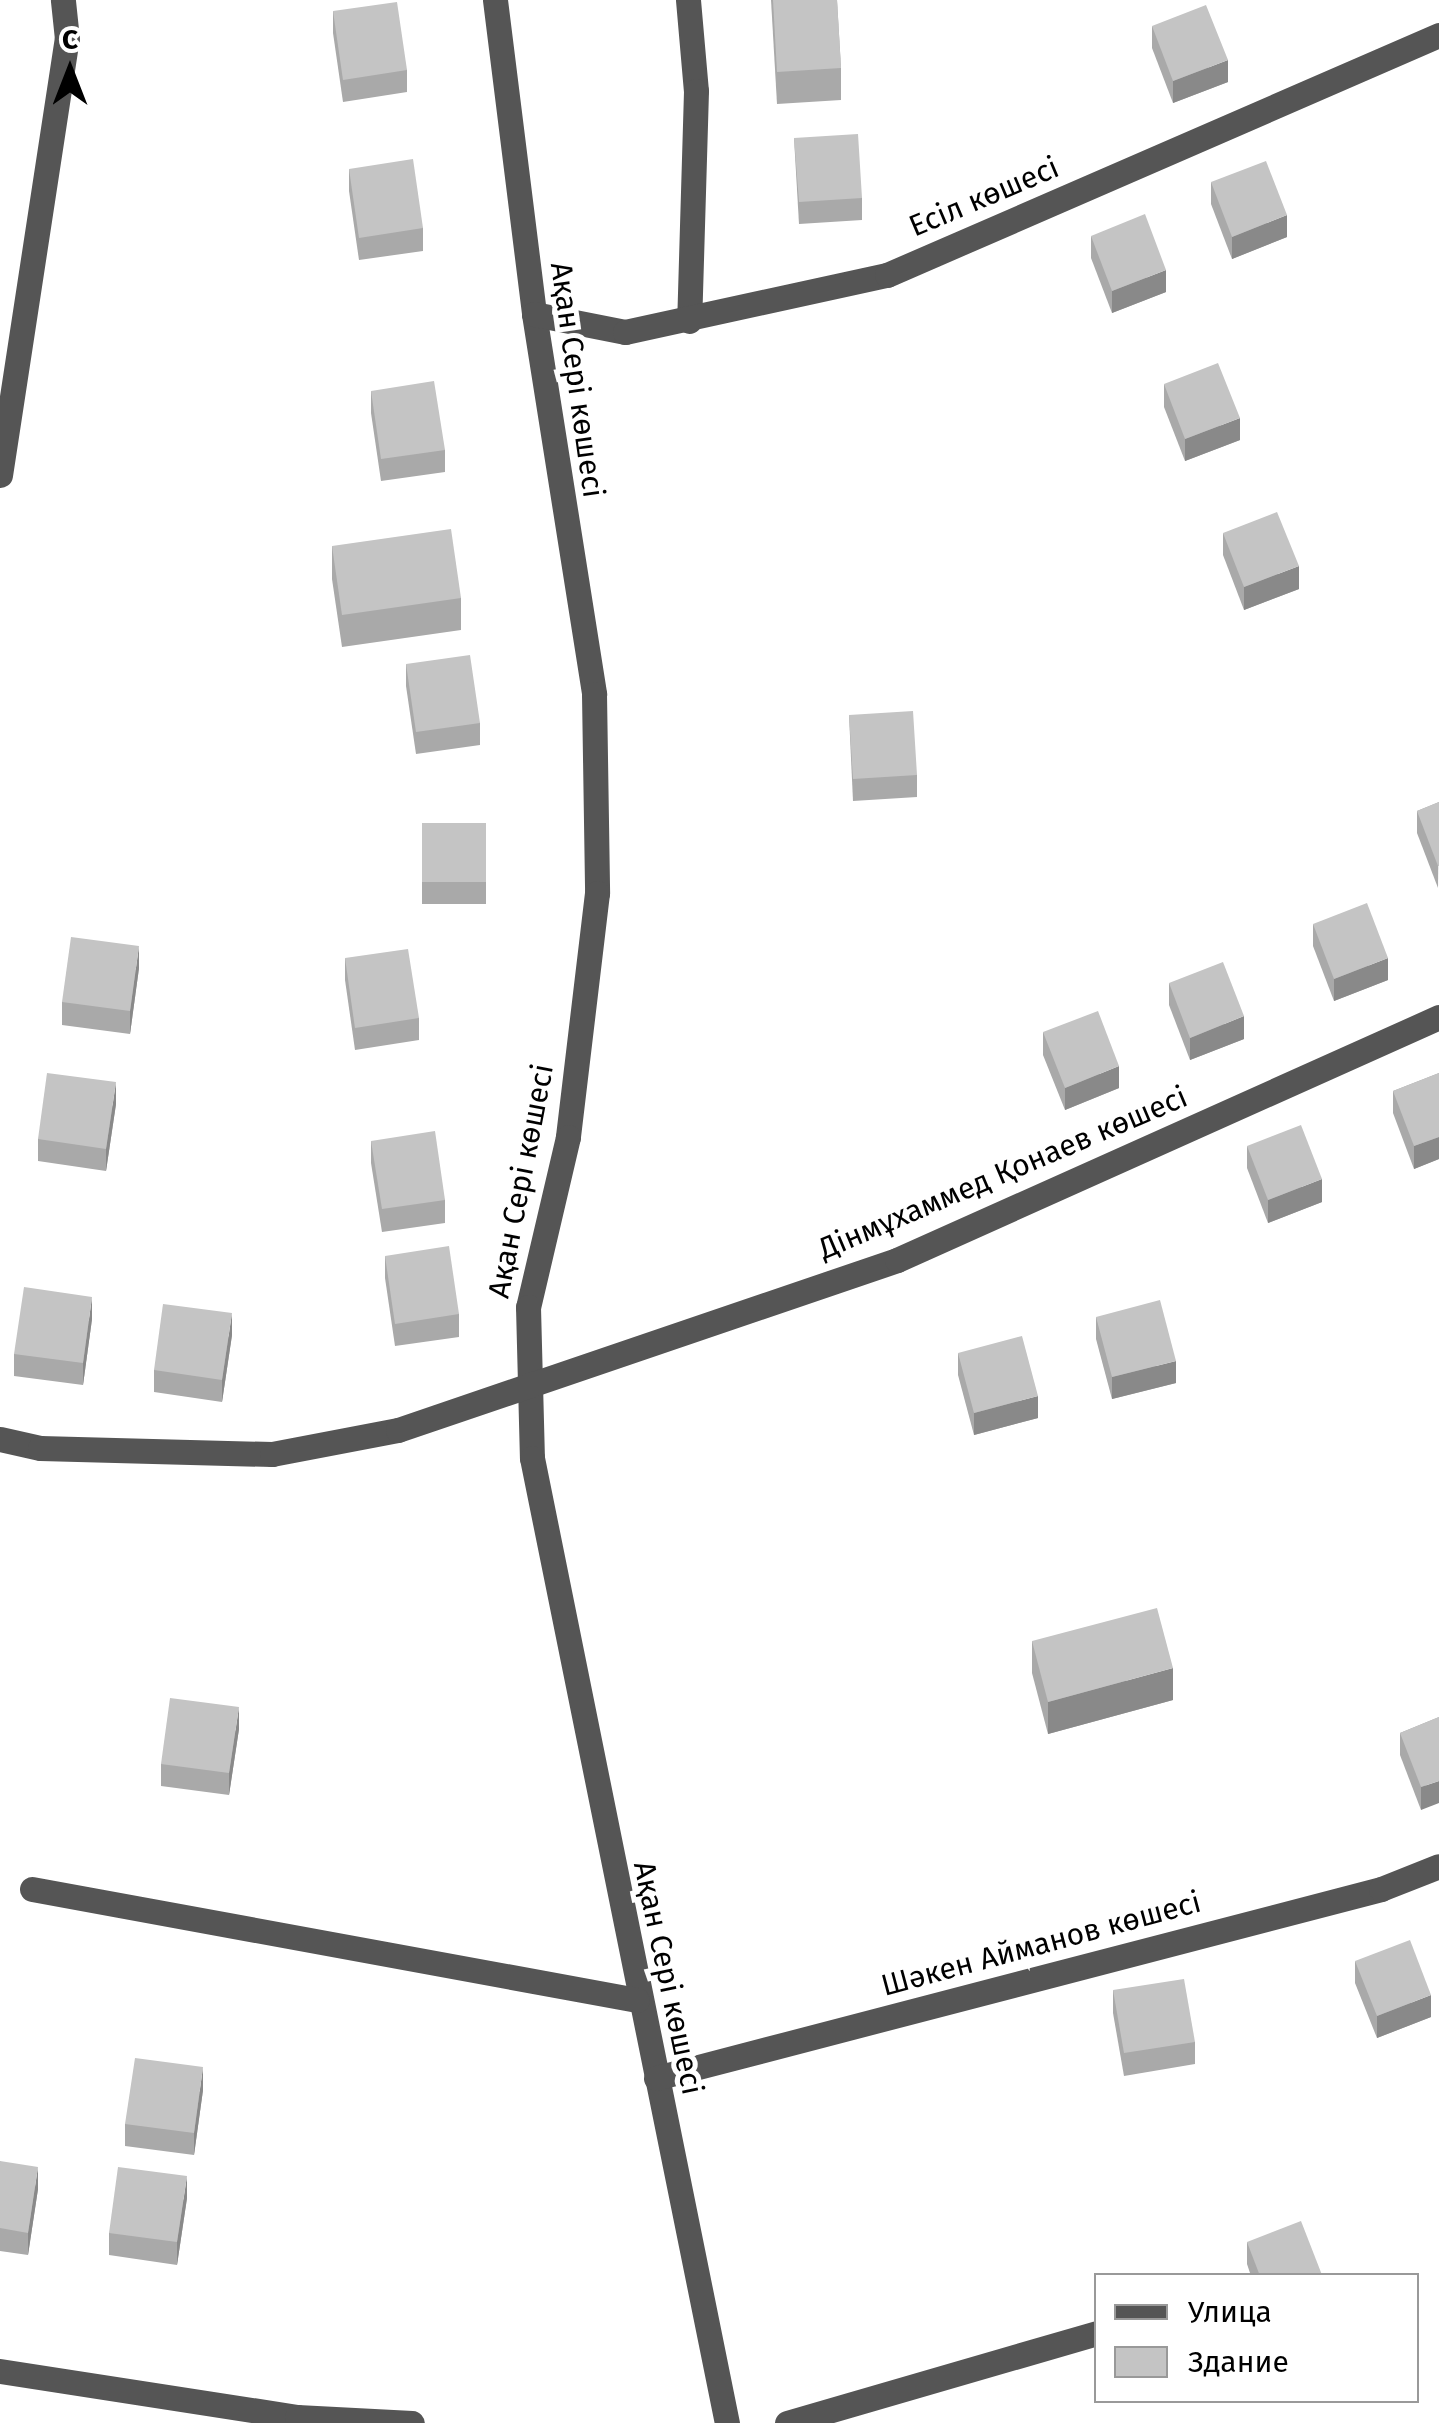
<!DOCTYPE html>
<meta charset="utf-8">
<style>
body{margin:0}
#map{position:relative;width:1439px;height:2423px;overflow:hidden;background:#fff;font-family:"Fira Sans",sans-serif}
div>[style]{position:absolute}
[style*='--x']{left:calc(var(--x)*1px);top:calc(var(--y)*1px);width:calc(var(--w)*1px);rotate:calc(var(--a)*1deg)}
.minor>*{height:25px;margin:-12.5px;padding:0 12.5px;transform-origin:12.5px;border-radius:12.5px;background:#555}
.wall>*{inset:0;background:#a9a9a9}
.shaded-wall>*{inset:0;background:#898989}
.building>*{inset:0;background:#c4c4c4}
span{translate:-50% -50%;white-space:nowrap;text-align:center;line-height:1.15;-webkit-text-stroke:10px #fff;paint-order:stroke}
.street-label{font-size:30px;color:#000}
.legend{position:absolute;left:1094px;top:2273px;width:325px;height:130px;box-sizing:border-box;background:#fff;border:2px solid #999;margin:0;padding:12px 18px;list-style:none;font-size:30px;color:#000}
.legend li{display:flex;align-items:center;gap:20px;height:50px}
.legend b{width:50px;border:2px solid #999}
.north{position:absolute;left:20px;top:20px;width:100px;height:100px;-webkit-text-stroke:8px #fff;paint-order:stroke;rotate:0deg;font-size:28px;font-weight:700;line-height:40px;text-align:center;color:#000}
.north::after{content:'';display:block;margin:auto;width:35px;height:45px;background:#000;clip-path:polygon(50% 0,100% 100%,50% 72%,0 100%)}
</style>
<div id="map">
<div class="minor">
<i style="--x:495;--y:0;--w:316;--a:82.9"></i>
<i style="--x:534;--y:314;--w:385;--a:81"></i>
<i style="--x:594;--y:694;--w:199;--a:89.1"></i>
<i style="--x:597;--y:893;--w:246;--a:96.8"></i>
<i style="--x:568;--y:1137;--w:175;--a:103.2"></i>
<i style="--x:528;--y:1307;--w:151;--a:88.5"></i>
<i style="--x:532;--y:1458;--w:985;--a:78.58"></i>
<i style="--x:688;--y:0;--w:91;--a:85"></i>
<i style="--x:696;--y:91;--w:230;--a:91.7"></i>
<i style="--x:534;--y:314;--w:93;--a:11.2"></i>
<i style="--x:625;--y:332;--w:268;--a:-12.3"></i>
<i style="--x:887;--y:275;--w:602;--a:-23.5"></i>
<i style="--x:0;--y:475;--w:441;--a:-81.3"></i>
<i style="--x:67;--y:39;--w:39;--a:-96"></i>
<i style="--x:0;--y:1439;--w:41;--a:12.7"></i>
<i style="--x:40;--y:1448;--w:232;--a:1.5"></i>
<i style="--x:272;--y:1454;--w:128;--a:-10.8"></i>
<i style="--x:398;--y:1430;--w:527;--a:-18.81"></i>
<i style="--x:897;--y:1260;--w:594;--a:-24.15"></i>
<i style="--x:32;--y:1889;--w:615;--a:10.4"></i>
<i style="--x:656;--y:2078;--w:749;--a:-14.61"></i>
<i style="--x:1381;--y:1889;--w:62;--a:-21.6"></i>
<i style="--x:0;--y:2371;--w:301;--a:8.8"></i>
<i style="--x:297;--y:2417;--w:115;--a:3"></i>
<i style="--x:787;--y:2423;--w:322;--a:-16.2"></i>
</div>
<div class="wall">
<i style="clip-path:polygon(771px 0,837px 0,841px 68px,841px 100px,777px 104px)"></i>
<i style="clip-path:polygon(333px 11px,407px 70px,407px 92px,343px 102px,333px 33px)"></i>
<i style="clip-path:polygon(1152px 26px,1228px 82px,1173px 103px,1152px 48px)"></i>
<i style="clip-path:polygon(794px 138px,862px 198px,862px 220px,799px 224px)"></i>
<i style="clip-path:polygon(349px 169px,423px 228px,423px 251px,359px 260px,349px 191px)"></i>
<i style="clip-path:polygon(1211px 182px,1287px 237px,1232px 259px,1211px 204px)"></i>
<i style="clip-path:polygon(1091px 236px,1166px 292px,1112px 313px,1091px 258px)"></i>
<i style="clip-path:polygon(1164px 384px,1240px 440px,1185px 461px,1164px 407px)"></i>
<i style="clip-path:polygon(371px 391px,445px 450px,445px 472px,381px 481px,371px 413px)"></i>
<i style="clip-path:polygon(1223px 533px,1299px 589px,1244px 610px,1223px 555px)"></i>
<i style="clip-path:polygon(332px 546px,461px 598px,461px 630px,342px 647px,332px 579px)"></i>
<i style="clip-path:polygon(406px 664px,480px 723px,480px 745px,416px 754px,406px 686px)"></i>
<i style="clip-path:polygon(849px 715px,917px 775px,917px 797px,853px 801px)"></i>
<i style="clip-path:polygon(1439px 802px,1438px 888px,1417px 833px,1417px 811px)"></i>
<i style="clip-path:polygon(422px 823px,486px 823px,486px 904px,422px 904px)"></i>
<i style="clip-path:polygon(1313px 924px,1388px 980px,1334px 1001px,1313px 946px)"></i>
<i style="clip-path:polygon(345px 958px,419px 1018px,419px 1040px,355px 1050px,345px 980px)"></i>
<i style="clip-path:polygon(139px 968px,130px 1034px,62px 1025px,62px 1002px)"></i>
<i style="clip-path:polygon(1169px 983px,1244px 1039px,1190px 1060px,1169px 1005px)"></i>
<i style="clip-path:polygon(1043px 1032px,1119px 1088px,1065px 1110px,1043px 1055px)"></i>
<i style="clip-path:polygon(1439px 1073px,1439px 1159px,1414px 1169px,1393px 1113px,1393px 1091px)"></i>
<i style="clip-path:polygon(116px 1104px,106px 1171px,38px 1161px,38px 1139px)"></i>
<i style="clip-path:polygon(371px 1141px,445px 1200px,445px 1223px,382px 1232px,371px 1163px)"></i>
<i style="clip-path:polygon(1247px 1146px,1322px 1202px,1268px 1223px,1247px 1168px)"></i>
<i style="clip-path:polygon(385px 1256px,459px 1314px,459px 1337px,395px 1346px,385px 1278px)"></i>
<i style="clip-path:polygon(1096px 1317px,1176px 1383px,1112px 1399px,1096px 1339px)"></i>
<i style="clip-path:polygon(92px 1319px,83px 1385px,14px 1376px,14px 1354px)"></i>
<i style="clip-path:polygon(232px 1335px,222px 1402px,154px 1392px,154px 1370px)"></i>
<i style="clip-path:polygon(958px 1353px,1038px 1418px,974px 1435px,958px 1375px)"></i>
<i style="clip-path:polygon(1032px 1641px,1173px 1700px,1048px 1734px,1032px 1673px)"></i>
<i style="clip-path:polygon(1439px 1717px,1421px 1810px,1400px 1755px,1400px 1733px)"></i>
<i style="clip-path:polygon(239px 1729px,229px 1795px,161px 1786px,161px 1764px)"></i>
<i style="clip-path:polygon(1355px 1961px,1431px 2017px,1377px 2038px,1355px 1983px)"></i>
<i style="clip-path:polygon(1113px 1990px,1195px 2042px,1195px 2064px,1124px 2076px,1113px 2013px)"></i>
<i style="clip-path:polygon(203px 2090px,194px 2155px,125px 2146px,125px 2124px)"></i>
<i style="clip-path:polygon(0 2161px,38px 2189px,28px 2255px,0 2251px)"></i>
<i style="clip-path:polygon(187px 2198px,177px 2265px,109px 2255px,109px 2233px)"></i>
<i style="clip-path:polygon(1247px 2242px,1322px 2276px,1251px 2276px,1247px 2264px)"></i>
</div>
<div class="shaded-wall">
<i style="clip-path:polygon(1228px 60px,1228px 82px,1173px 103px,1173px 81px)"></i>
<i style="clip-path:polygon(1287px 215px,1287px 237px,1232px 259px,1232px 237px)"></i>
<i style="clip-path:polygon(1166px 270px,1166px 292px,1112px 313px,1112px 291px)"></i>
<i style="clip-path:polygon(1240px 418px,1240px 440px,1185px 461px,1185px 439px)"></i>
<i style="clip-path:polygon(1299px 566px,1299px 589px,1244px 610px,1244px 587px)"></i>
<i style="clip-path:polygon(139px 946px,139px 968px,130px 1034px,130px 1011px)"></i>
<i style="clip-path:polygon(1388px 958px,1388px 980px,1334px 1001px,1334px 979px)"></i>
<i style="clip-path:polygon(1244px 1016px,1244px 1039px,1190px 1060px,1190px 1038px)"></i>
<i style="clip-path:polygon(1119px 1066px,1119px 1088px,1065px 1110px,1065px 1088px)"></i>
<i style="clip-path:polygon(116px 1082px,116px 1104px,106px 1171px,106px 1149px)"></i>
<i style="clip-path:polygon(1439px 1137px,1439px 1159px,1414px 1169px,1414px 1146px)"></i>
<i style="clip-path:polygon(1322px 1179px,1322px 1202px,1268px 1223px,1268px 1200px)"></i>
<i style="clip-path:polygon(92px 1297px,92px 1319px,83px 1385px,83px 1363px)"></i>
<i style="clip-path:polygon(232px 1313px,232px 1335px,222px 1402px,222px 1380px)"></i>
<i style="clip-path:polygon(1176px 1361px,1176px 1383px,1112px 1399px,1112px 1377px)"></i>
<i style="clip-path:polygon(1038px 1396px,1038px 1418px,974px 1435px,974px 1413px)"></i>
<i style="clip-path:polygon(1173px 1668px,1173px 1700px,1048px 1734px,1048px 1702px)"></i>
<i style="clip-path:polygon(239px 1707px,239px 1729px,229px 1795px,229px 1773px)"></i>
<i style="clip-path:polygon(1439px 1781px,1439px 1803px,1421px 1810px,1421px 1787px)"></i>
<i style="clip-path:polygon(1431px 1995px,1431px 2017px,1377px 2038px,1377px 2016px)"></i>
<i style="clip-path:polygon(203px 2067px,203px 2090px,194px 2155px,194px 2133px)"></i>
<i style="clip-path:polygon(38px 2167px,38px 2189px,28px 2255px,28px 2233px)"></i>
<i style="clip-path:polygon(187px 2176px,187px 2198px,177px 2265px,177px 2242px)"></i>
</div>
<div class="building">
<i style="clip-path:polygon(773px 0,837px 0,841px 68px,777px 72px)"></i>
<i style="clip-path:polygon(397px 2px,407px 70px,343px 80px,333px 11px)"></i>
<i style="clip-path:polygon(1206px 5px,1228px 60px,1173px 81px,1152px 26px)"></i>
<i style="clip-path:polygon(858px 134px,862px 198px,799px 202px,794px 138px)"></i>
<i style="clip-path:polygon(413px 159px,423px 228px,359px 238px,349px 169px)"></i>
<i style="clip-path:polygon(1266px 161px,1287px 215px,1232px 237px,1211px 182px)"></i>
<i style="clip-path:polygon(1145px 214px,1166px 270px,1112px 291px,1091px 236px)"></i>
<i style="clip-path:polygon(1218px 363px,1240px 418px,1185px 439px,1164px 384px)"></i>
<i style="clip-path:polygon(434px 381px,445px 450px,381px 459px,371px 391px)"></i>
<i style="clip-path:polygon(1277px 512px,1299px 566px,1244px 587px,1223px 533px)"></i>
<i style="clip-path:polygon(451px 529px,461px 598px,342px 615px,332px 546px)"></i>
<i style="clip-path:polygon(470px 655px,480px 723px,416px 732px,406px 664px)"></i>
<i style="clip-path:polygon(913px 711px,917px 775px,853px 779px,849px 715px)"></i>
<i style="clip-path:polygon(1439px 802px,1439px 866px,1438px 866px,1417px 811px)"></i>
<i style="clip-path:polygon(422px 823px,486px 823px,486px 882px,422px 882px)"></i>
<i style="clip-path:polygon(1367px 903px,1388px 958px,1334px 979px,1313px 924px)"></i>
<i style="clip-path:polygon(71px 937px,139px 946px,130px 1011px,62px 1002px)"></i>
<i style="clip-path:polygon(408px 949px,419px 1018px,355px 1028px,345px 958px)"></i>
<i style="clip-path:polygon(1223px 962px,1244px 1016px,1190px 1038px,1169px 983px)"></i>
<i style="clip-path:polygon(1098px 1011px,1119px 1066px,1065px 1088px,1043px 1032px)"></i>
<i style="clip-path:polygon(47px 1073px,116px 1082px,106px 1149px,38px 1139px)"></i>
<i style="clip-path:polygon(1439px 1073px,1439px 1137px,1414px 1146px,1393px 1091px)"></i>
<i style="clip-path:polygon(1301px 1125px,1322px 1179px,1268px 1200px,1247px 1146px)"></i>
<i style="clip-path:polygon(435px 1131px,445px 1200px,382px 1209px,371px 1141px)"></i>
<i style="clip-path:polygon(449px 1246px,459px 1314px,395px 1324px,385px 1256px)"></i>
<i style="clip-path:polygon(24px 1287px,92px 1297px,83px 1363px,14px 1354px)"></i>
<i style="clip-path:polygon(1160px 1300px,1176px 1361px,1112px 1377px,1096px 1317px)"></i>
<i style="clip-path:polygon(163px 1304px,232px 1313px,222px 1380px,154px 1370px)"></i>
<i style="clip-path:polygon(1022px 1336px,1038px 1396px,974px 1413px,958px 1353px)"></i>
<i style="clip-path:polygon(1157px 1608px,1173px 1668px,1048px 1702px,1032px 1641px)"></i>
<i style="clip-path:polygon(170px 1698px,239px 1707px,229px 1773px,161px 1764px)"></i>
<i style="clip-path:polygon(1439px 1717px,1439px 1781px,1421px 1787px,1400px 1733px)"></i>
<i style="clip-path:polygon(1410px 1940px,1431px 1995px,1377px 2016px,1355px 1961px)"></i>
<i style="clip-path:polygon(1184px 1979px,1195px 2042px,1124px 2053px,1113px 1990px)"></i>
<i style="clip-path:polygon(135px 2058px,203px 2067px,194px 2133px,125px 2124px)"></i>
<i style="clip-path:polygon(0 2161px,38px 2167px,28px 2233px,0 2228px)"></i>
<i style="clip-path:polygon(118px 2167px,187px 2176px,177px 2242px,109px 2233px)"></i>
<i style="clip-path:polygon(1301px 2221px,1322px 2275px,1260px 2276px,1247px 2242px)"></i>
</div>
<div class="street-label">
<span style="left:984px;top:197px;rotate:-23deg">Есіл көшесі</span>
<span style="left:577px;top:380px;rotate:82deg">Ақан Сері көшесі</span>
<span style="left:1003px;top:1173px;rotate:-23deg">Дінмұхаммед Қонаев көшесі</span>
<span style="left:521px;top:1181px;rotate:-79deg">Ақан Сері көшесі</span>
<span style="left:1041px;top:1944px;rotate:-15deg">Шәкен Айманов көшесі</span>
<span style="left:668px;top:1978px;rotate:78deg">Ақан Сері көшесі</span>
</div>
<ul class="legend">
<li><b style="height:12px;background:#555"></b>Улица</li>
<li><b style="height:28px;background:#c4c4c4"></b>Здание</li>
</ul>
<div class="north">С</div>
</div>
